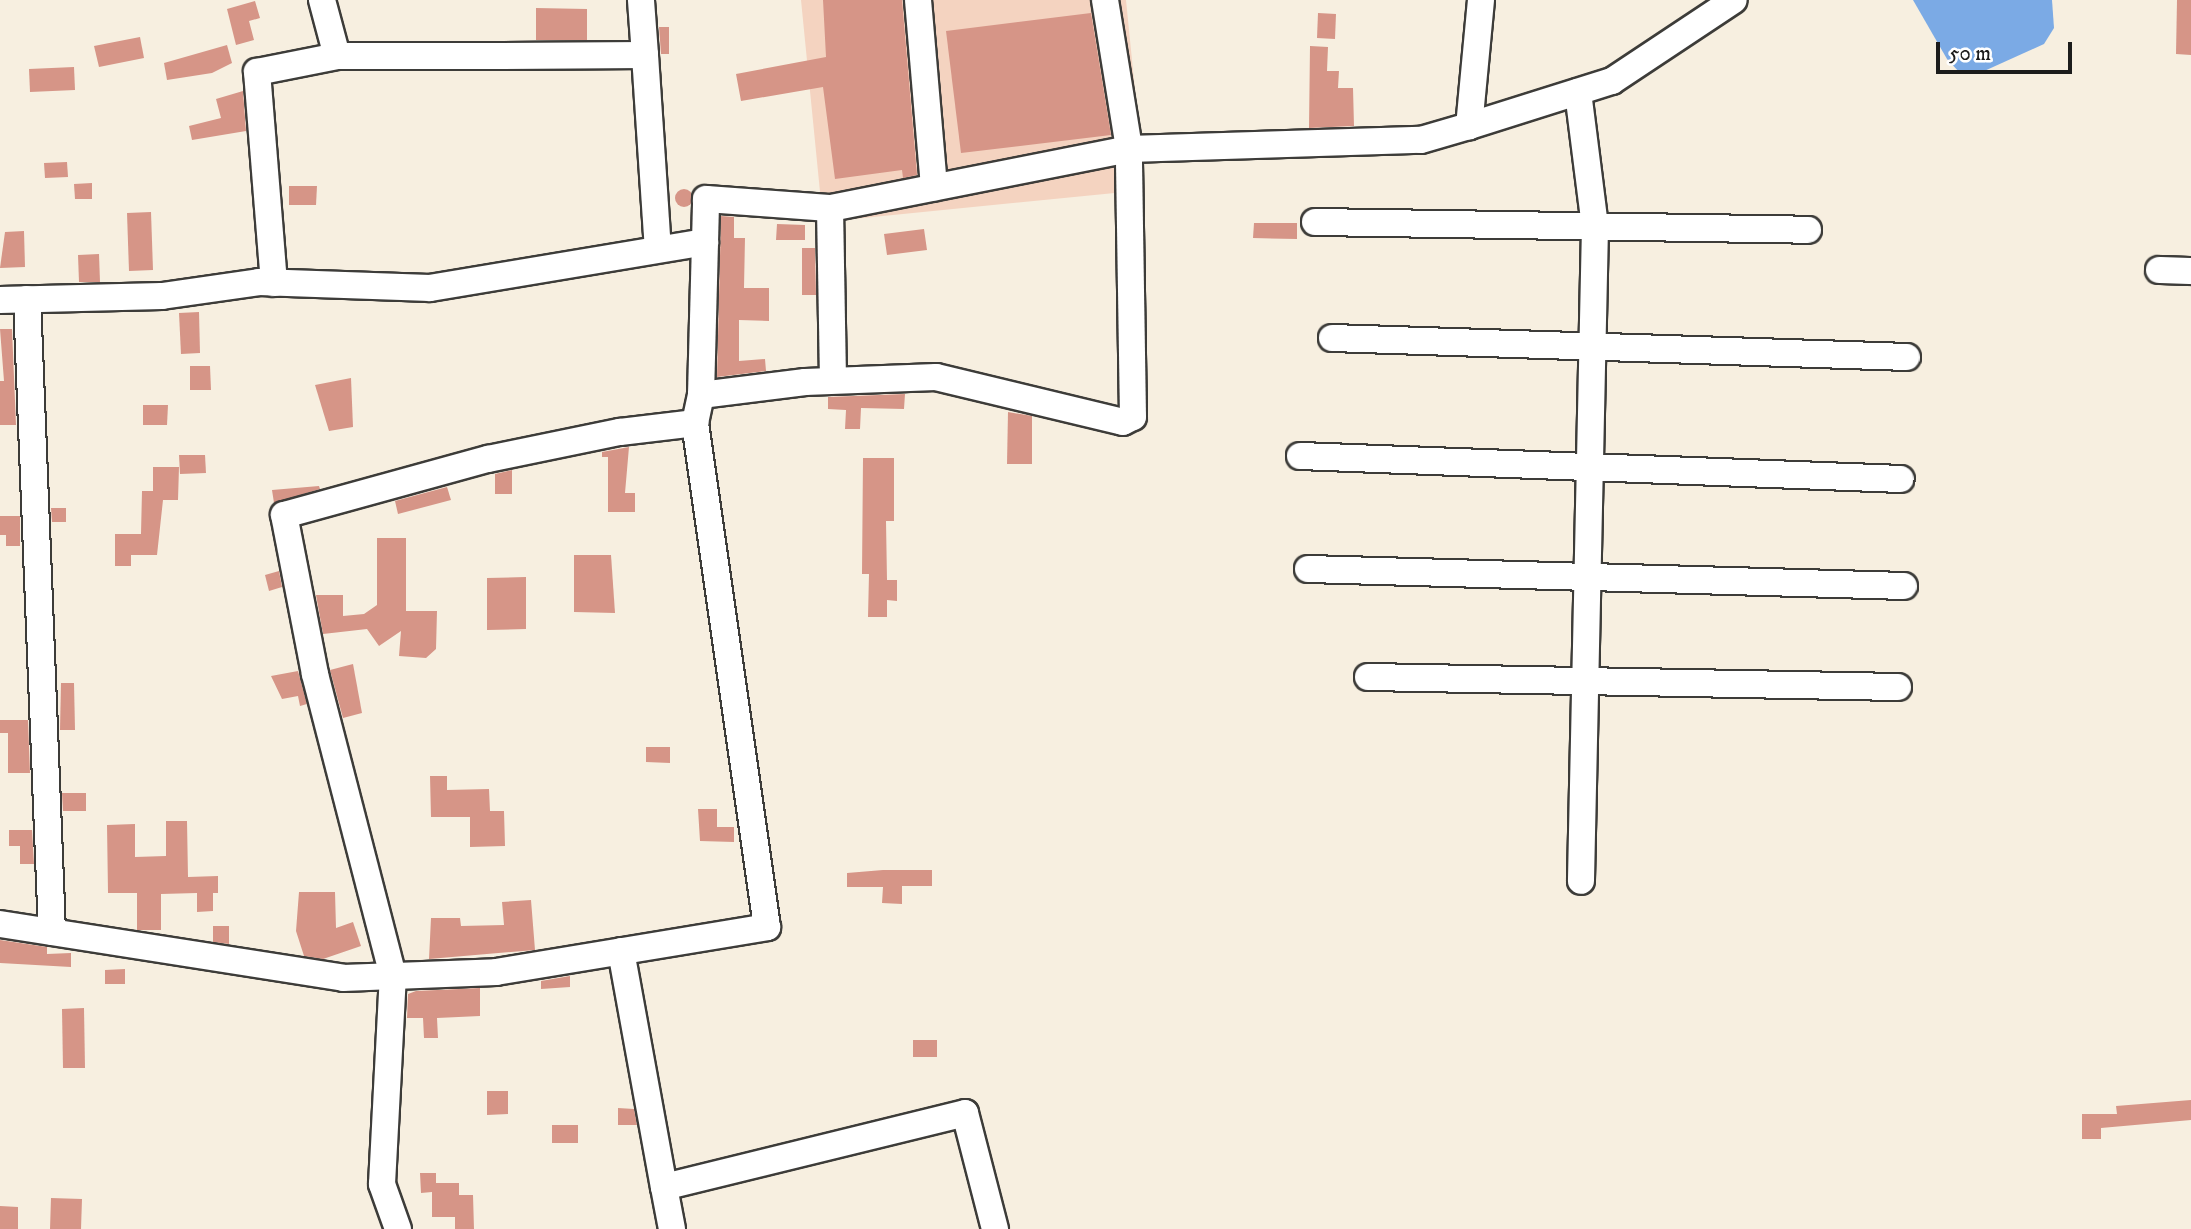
<!DOCTYPE html>
<style>
body{margin:0}
#map{position:relative;width:2191px;height:1229px;overflow:hidden;background:#f7efe0;font-family:"IM FELL DW Pica",serif}
div>[style]{position:absolute}
[style*='--x']{left:calc(var(--x)*1px);top:calc(var(--y)*1px);width:calc(var(--w)*1px);rotate:calc(var(--a)*1deg)}
.built>*{inset:0;background:#f4d3c0}
.water>*{inset:0;background:#7baae5}
.building>*{inset:0;background:#d69587}
.round{border-radius:50%}
.roads{filter:drop-shadow(2px 0 #3d3c39) drop-shadow(-2px 0 #3d3c39) drop-shadow(0 2px #3d3c39) drop-shadow(0 -2px #3d3c39)}
.minor>*{height:26px;margin:-13px;padding:0 13px;transform-origin:13px;border-radius:13px;background:#fff}
span{translate:-50% -50%;white-space:nowrap;text-align:center;line-height:1.15;-webkit-text-stroke:6px #fff;paint-order:stroke}
.scale{position:absolute;left:1936px;top:42px;width:136px;height:32px;box-sizing:border-box;border:4px solid #1c1c1c;border-top:0;padding-left:9px;font-size:21px;line-height:24px;white-space:nowrap;color:#1c1c1c;-webkit-text-stroke:5px #fff;paint-order:stroke}
</style>
<div id="map">
<div class="built">
<i style="clip-path:polygon(801px 0,1126px 0,1145px 190px,823px 222px)"></i>
</div>
<div class="water">
<i style="clip-path:polygon(1913px 0,2052px 0,2054px 28px,2044px 44px,1982px 72px,1961px 74px,1947px 59px)"></i>
</div>
<div class="building">
<i style="clip-path:polygon(823px 0,902px 0,917px 175px,903px 178px,902px 170px,835px 179px,823px 87px,741px 101px,736px 74px,826px 57px)"></i>
<i style="clip-path:polygon(2177px 0,2191px 0,2191px 55px,2176px 54px)"></i>
<i style="clip-path:polygon(255px 1px,260px 18px,249px 21px,254px 40px,236px 45px,227px 9px)"></i>
<i style="clip-path:polygon(536px 8px,587px 9px,587px 40px,536px 40px)"></i>
<i style="clip-path:polygon(1091px 13px,1111px 135px,961px 153px,946px 31px)"></i>
<i style="clip-path:polygon(1318px 13px,1336px 14px,1335px 39px,1317px 38px)"></i>
<i style="clip-path:polygon(659px 27px,669px 27px,669px 54px,661px 54px)"></i>
<i style="clip-path:polygon(140px 37px,144px 58px,99px 67px,94px 46px)"></i>
<i style="clip-path:polygon(227px 45px,232px 63px,212px 73px,167px 80px,164px 63px)"></i>
<i style="clip-path:polygon(1310px 46px,1328px 47px,1327px 71px,1339px 71px,1338px 88px,1353px 88px,1354px 126px,1309px 128px)"></i>
<i style="clip-path:polygon(74px 67px,75px 90px,30px 92px,29px 69px)"></i>
<i style="clip-path:polygon(243px 91px,246px 131px,192px 140px,189px 126px,221px 118px,216px 99px)"></i>
<i style="clip-path:polygon(67px 162px,68px 177px,45px 178px,44px 163px)"></i>
<i style="clip-path:polygon(92px 183px,92px 199px,75px 199px,74px 184px)"></i>
<i style="clip-path:polygon(289px 186px,317px 186px,316px 205px,289px 205px)"></i>
<i class="round" style="left:675px;top:189px;width:18px;height:18px"></i>
<i style="clip-path:polygon(151px 212px,153px 270px,129px 271px,127px 213px)"></i>
<i style="clip-path:polygon(721px 216px,734px 217px,734px 238px,745px 238px,744px 288px,769px 288px,769px 321px,739px 320px,739px 361px,765px 359px,766px 371px,717px 377px)"></i>
<i style="clip-path:polygon(1254px 223px,1297px 223px,1297px 239px,1253px 238px)"></i>
<i style="clip-path:polygon(777px 224px,805px 225px,805px 240px,776px 240px)"></i>
<i style="clip-path:polygon(924px 229px,927px 250px,887px 255px,884px 234px)"></i>
<i style="clip-path:polygon(24px 231px,25px 267px,0 268px,5px 232px)"></i>
<i style="clip-path:polygon(802px 248px,815px 248px,816px 295px,802px 295px)"></i>
<i style="clip-path:polygon(99px 254px,100px 282px,79px 282px,78px 255px)"></i>
<i style="clip-path:polygon(199px 312px,200px 353px,181px 354px,179px 313px)"></i>
<i style="clip-path:polygon(0 329px,12px 329px,16px 425px,0 425px,0 381px,4px 381px)"></i>
<i style="clip-path:polygon(190px 366px,210px 366px,211px 390px,190px 390px)"></i>
<i style="clip-path:polygon(351px 378px,353px 427px,329px 431px,315px 385px)"></i>
<i style="clip-path:polygon(905px 394px,904px 409px,861px 408px,860px 429px,845px 429px,846px 410px,828px 409px,828px 397px)"></i>
<i style="clip-path:polygon(143px 405px,168px 405px,167px 425px,143px 425px)"></i>
<i style="clip-path:polygon(1008px 412px,1032px 416px,1032px 464px,1007px 464px)"></i>
<i style="clip-path:polygon(629px 447px,625px 493px,635px 493px,635px 512px,608px 512px,608px 457px,602px 457px,602px 452px)"></i>
<i style="clip-path:polygon(179px 455px,205px 455px,206px 473px,180px 474px)"></i>
<i style="clip-path:polygon(863px 458px,894px 458px,894px 521px,886px 521px,887px 580px,897px 580px,897px 601px,887px 600px,887px 617px,868px 617px,869px 574px,862px 574px)"></i>
<i style="clip-path:polygon(153px 467px,179px 467px,178px 500px,163px 500px,157px 555px,131px 555px,131px 566px,115px 566px,115px 534px,141px 534px,142px 491px,153px 491px)"></i>
<i style="clip-path:polygon(512px 470px,512px 494px,495px 494px,495px 474px)"></i>
<i style="clip-path:polygon(319px 486px,320px 489px,274px 503px,272px 490px)"></i>
<i style="clip-path:polygon(447px 487px,451px 500px,398px 514px,395px 501px)"></i>
<i style="clip-path:polygon(51px 508px,66px 508px,66px 522px,52px 522px)"></i>
<i style="clip-path:polygon(0 516px,20px 516px,20px 546px,6px 546px,6px 535px,0 535px)"></i>
<i style="clip-path:polygon(377px 538px,406px 538px,406px 611px,437px 611px,436px 649px,426px 658px,399px 656px,401px 631px,379px 646px,367px 629px,323px 634px,316px 595px,343px 595px,343px 616px,364px 614px,377px 605px)"></i>
<i style="clip-path:polygon(574px 555px,611px 555px,615px 613px,574px 612px)"></i>
<i style="clip-path:polygon(279px 571px,282px 587px,269px 591px,265px 575px)"></i>
<i style="clip-path:polygon(526px 577px,526px 629px,487px 630px,487px 578px)"></i>
<i style="clip-path:polygon(353px 664px,362px 713px,343px 718px,330px 670px)"></i>
<i style="clip-path:polygon(298px 671px,307px 704px,300px 706px,298px 696px,282px 699px,271px 676px)"></i>
<i style="clip-path:polygon(61px 683px,74px 683px,75px 730px,60px 730px)"></i>
<i style="clip-path:polygon(0 720px,28px 720px,30px 773px,8px 773px,8px 733px,0 733px)"></i>
<i style="clip-path:polygon(646px 747px,670px 747px,670px 763px,646px 762px)"></i>
<i style="clip-path:polygon(430px 776px,447px 776px,447px 790px,489px 789px,490px 811px,504px 811px,505px 846px,470px 847px,470px 817px,431px 817px)"></i>
<i style="clip-path:polygon(62px 793px,86px 793px,86px 811px,63px 811px)"></i>
<i style="clip-path:polygon(698px 809px,717px 809px,717px 827px,734px 827px,734px 842px,700px 841px)"></i>
<i style="clip-path:polygon(166px 821px,187px 821px,188px 877px,218px 876px,218px 893px,213px 893px,213px 911px,197px 912px,197px 893px,161px 894px,161px 930px,137px 930px,137px 893px,108px 893px,107px 825px,135px 824px,135px 857px,166px 856px)"></i>
<i style="clip-path:polygon(9px 830px,32px 830px,34px 864px,20px 864px,20px 846px,9px 846px)"></i>
<i style="clip-path:polygon(883px 870px,932px 870px,932px 886px,902px 886px,902px 904px,882px 903px,883px 887px,847px 887px,847px 873px)"></i>
<i style="clip-path:polygon(299px 892px,335px 892px,336px 928px,353px 922px,361px 946px,323px 959px,304px 956px,296px 931px)"></i>
<i style="clip-path:polygon(531px 900px,535px 950px,429px 959px,431px 918px,460px 918px,461px 926px,504px 925px,502px 902px)"></i>
<i style="clip-path:polygon(213px 926px,229px 926px,229px 944px,213px 942px)"></i>
<i style="clip-path:polygon(0 940px,47px 947px,47px 954px,71px 953px,71px 967px,0 963px)"></i>
<i style="clip-path:polygon(125px 969px,125px 984px,105px 984px,105px 970px)"></i>
<i style="clip-path:polygon(570px 976px,570px 987px,541px 989px,541px 981px)"></i>
<i style="clip-path:polygon(480px 988px,480px 1016px,437px 1018px,438px 1038px,424px 1038px,423px 1018px,407px 1018px,408px 994px,416px 991px)"></i>
<i style="clip-path:polygon(84px 1008px,85px 1068px,63px 1068px,62px 1009px)"></i>
<i style="clip-path:polygon(913px 1040px,937px 1040px,937px 1057px,913px 1057px)"></i>
<i style="clip-path:polygon(487px 1091px,508px 1091px,508px 1114px,487px 1115px)"></i>
<i style="clip-path:polygon(2191px 1100px,2191px 1120px,2101px 1128px,2101px 1139px,2082px 1139px,2082px 1114px,2117px 1114px,2116px 1106px)"></i>
<i style="clip-path:polygon(618px 1108px,634px 1109px,637px 1125px,618px 1125px)"></i>
<i style="clip-path:polygon(552px 1125px,578px 1125px,578px 1143px,552px 1143px)"></i>
<i style="clip-path:polygon(420px 1173px,436px 1173px,436px 1183px,459px 1183px,459px 1195px,473px 1195px,474px 1229px,455px 1229px,455px 1217px,432px 1217px,432px 1192px,421px 1193px)"></i>
<i style="clip-path:polygon(51px 1198px,82px 1199px,81px 1229px,50px 1229px)"></i>
<i style="clip-path:polygon(0 1206px,18px 1207px,18px 1229px,0 1229px)"></i>
</div>
<div class="roads">
<div class="minor">
<i style="--x:322;--y:0;--w:58;--a:75"></i>
<i style="--x:337;--y:56;--w:166;--a:0"></i>
<i style="--x:503;--y:56;--w:142;--a:-0.4"></i>
<i style="--x:645;--y:55;--w:55;--a:-94.2"></i>
<i style="--x:918;--y:0;--w:188;--a:85.1"></i>
<i style="--x:1105;--y:0;--w:151;--a:80.8"></i>
<i style="--x:1129;--y:149;--w:292;--a:-1.8"></i>
<i style="--x:1421;--y:140;--w:50;--a:-16.3"></i>
<i style="--x:1481;--y:0;--w:127;--a:95.4"></i>
<i style="--x:1469;--y:126;--w:150;--a:-17.5"></i>
<i style="--x:1612;--y:81;--w:146;--a:-33.6"></i>
<i style="--x:645;--y:55;--w:194;--a:86.2"></i>
<i style="--x:1578;--y:92;--w:136;--a:82.8"></i>
<i style="--x:1595;--y:227;--w:654;--a:91.23"></i>
<i style="--x:1315;--y:222;--w:493;--a:0.9"></i>
<i style="--x:2159;--y:270;--w:32;--a:2"></i>
<i style="--x:274;--y:283;--w:212;--a:-94.6"></i>
<i style="--x:257;--y:72;--w:82;--a:-11.3"></i>
<i style="--x:27;--y:299;--w:633;--a:87.74"></i>
<i style="--x:0;--y:300;--w:162;--a:-1.4"></i>
<i style="--x:162;--y:296;--w:98;--a:-8.2"></i>
<i style="--x:259;--y:282;--w:171;--a:2"></i>
<i style="--x:430;--y:288;--w:279;--a:-9.5"></i>
<i style="--x:1332;--y:338;--w:575;--a:1.89"></i>
<i style="--x:701;--y:395;--w:196;--a:-88.5"></i>
<i style="--x:706;--y:199;--w:124;--a:4.2"></i>
<i style="--x:1300;--y:456;--w:601;--a:2.19"></i>
<i style="--x:1308;--y:569;--w:596;--a:1.63"></i>
<i style="--x:1368;--y:677;--w:530;--a:1.08"></i>
<i style="--x:0;--y:924;--w:347;--a:8.9"></i>
<i style="--x:343;--y:978;--w:153;--a:-2.2"></i>
<i style="--x:496;--y:972;--w:275;--a:-9.4"></i>
<i style="--x:767;--y:927;--w:509;--a:-98.13"></i>
<i style="--x:621;--y:951;--w:240;--a:79.7"></i>
<i style="--x:398;--y:1229;--w:48;--a:-109.6"></i>
<i style="--x:382;--y:1184;--w:208;--a:-87"></i>
<i style="--x:393;--y:976;--w:312;--a:-104.5"></i>
<i style="--x:315;--y:674;--w:162;--a:-101"></i>
<i style="--x:284;--y:515;--w:212;--a:-15.4"></i>
<i style="--x:488;--y:459;--w:135;--a:-11.6"></i>
<i style="--x:620;--y:432;--w:76;--a:-6.8"></i>
<i style="--x:695;--y:423;--w:29;--a:-78"></i>
<i style="--x:701;--y:395;--w:105;--a:-7.1"></i>
<i style="--x:805;--y:382;--w:131;--a:-2.2"></i>
<i style="--x:936;--y:377;--w:192;--a:13.5"></i>
<i style="--x:1123;--y:422;--w:11;--a:-27"></i>
<i style="--x:1133;--y:417;--w:268;--a:-90.9"></i>
<i style="--x:1129;--y:149;--w:305;--a:168.8"></i>
<i style="--x:830;--y:208;--w:172;--a:89"></i>
<i style="--x:672;--y:1229;--w:43;--a:-100.8"></i>
<i style="--x:664;--y:1187;--w:310;--a:-13.8"></i>
<i style="--x:965;--y:1113;--w:120;--a:75.5"></i>
</div>
</div>
<div class="scale">50 m</div>
</div>
